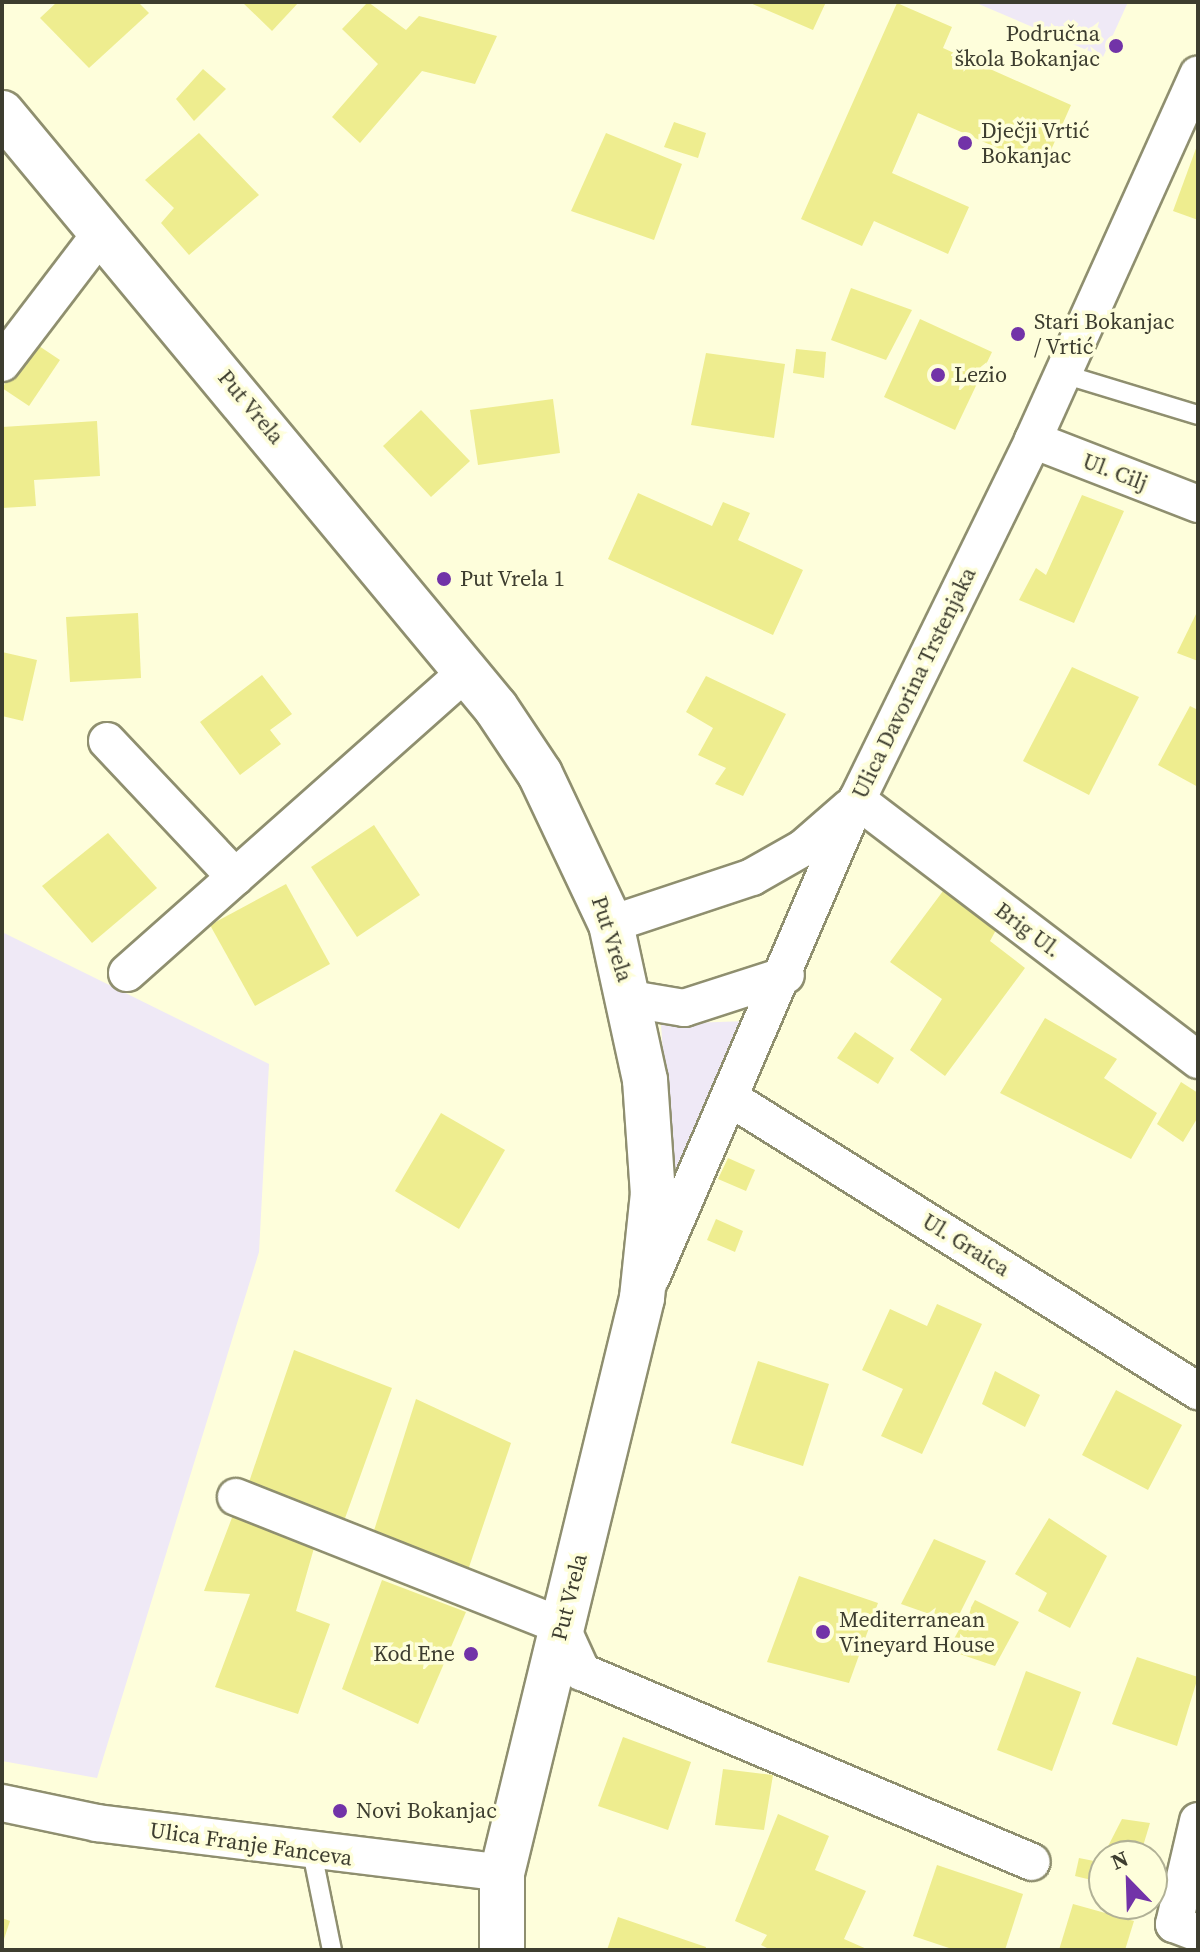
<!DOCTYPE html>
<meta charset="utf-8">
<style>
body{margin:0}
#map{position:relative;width:1200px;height:1952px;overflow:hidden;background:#fefedb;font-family:"Source Serif 4",serif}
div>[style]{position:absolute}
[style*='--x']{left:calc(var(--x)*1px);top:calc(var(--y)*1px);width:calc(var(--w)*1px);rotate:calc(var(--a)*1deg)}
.green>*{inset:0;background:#efe9f6}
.building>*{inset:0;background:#eeed8f}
.roads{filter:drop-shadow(2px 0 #8f8f6f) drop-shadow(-2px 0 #8f8f6f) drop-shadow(0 2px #8f8f6f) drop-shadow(0 -2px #8f8f6f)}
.lane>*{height:18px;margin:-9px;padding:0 9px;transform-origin:9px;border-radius:9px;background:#fff}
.street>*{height:36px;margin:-18px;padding:0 18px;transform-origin:18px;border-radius:18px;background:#fff}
.secondary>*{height:44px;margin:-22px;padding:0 22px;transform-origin:22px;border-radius:22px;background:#fff}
.dots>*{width:22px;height:22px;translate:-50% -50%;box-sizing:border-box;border:4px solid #fefedb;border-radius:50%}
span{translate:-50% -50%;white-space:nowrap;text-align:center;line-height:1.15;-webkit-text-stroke:7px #fefedb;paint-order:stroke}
.poi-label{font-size:22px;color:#3d3d2f}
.right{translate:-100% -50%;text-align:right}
.left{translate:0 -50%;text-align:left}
.street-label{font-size:22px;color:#3d3d2f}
.frame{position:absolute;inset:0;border:4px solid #3d3d2f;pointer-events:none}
.north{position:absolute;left:1088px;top:1840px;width:80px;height:80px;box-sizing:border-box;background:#fefedb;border:2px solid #b1b196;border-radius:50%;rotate:337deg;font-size:22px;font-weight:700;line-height:32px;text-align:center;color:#3d3d2f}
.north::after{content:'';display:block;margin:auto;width:28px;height:36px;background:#7233a8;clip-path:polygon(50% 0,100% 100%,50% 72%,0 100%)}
</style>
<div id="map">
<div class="green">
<i style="clip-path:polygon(974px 2px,1128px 2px,1103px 57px)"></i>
<i style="clip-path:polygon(2px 932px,269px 1064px,259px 1252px,97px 1778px,2px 1761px)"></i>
<i style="clip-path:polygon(747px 1021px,683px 1175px,671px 1172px,661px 1024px)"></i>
</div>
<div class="building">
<i style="clip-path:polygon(57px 2px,138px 2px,149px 13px,89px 68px,40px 18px)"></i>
<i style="clip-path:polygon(242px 2px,299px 2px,272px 31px)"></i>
<i style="clip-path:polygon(368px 2px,406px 30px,419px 16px,497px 36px,475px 84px,422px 71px,360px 143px,332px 117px,378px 64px,342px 29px)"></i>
<i style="clip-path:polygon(748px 2px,826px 2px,813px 30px)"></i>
<i style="clip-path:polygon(897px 3px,952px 27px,943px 48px,1071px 105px,1043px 168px,918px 113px,892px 173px,969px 207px,948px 254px,874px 221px,862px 246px,801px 219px)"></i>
<i style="clip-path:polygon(203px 69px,226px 89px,194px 121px,176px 99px)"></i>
<i style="clip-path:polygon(674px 122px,706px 133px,698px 158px,664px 147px)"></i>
<i style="clip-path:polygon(199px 133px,259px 195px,189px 255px,161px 223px,174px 208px,145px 180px)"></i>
<i style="clip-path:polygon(606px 133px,682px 164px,654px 240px,571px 211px)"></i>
<i style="clip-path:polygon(1198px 143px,1198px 220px,1173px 211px)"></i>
<i style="clip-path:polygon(851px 288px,912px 310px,886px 360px,831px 340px)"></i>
<i style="clip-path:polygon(920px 319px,992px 352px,955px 430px,884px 397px)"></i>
<i style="clip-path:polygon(33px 342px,60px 360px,29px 406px,2px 388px)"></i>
<i style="clip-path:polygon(796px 349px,826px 352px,824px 378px,793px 373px)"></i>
<i style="clip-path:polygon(706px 353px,785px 364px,774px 438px,691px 425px)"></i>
<i style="clip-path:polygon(553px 399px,560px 453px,478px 465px,470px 410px)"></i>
<i style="clip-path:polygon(421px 410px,470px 461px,431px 497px,383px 446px)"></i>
<i style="clip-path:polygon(97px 421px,100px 476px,34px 480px,36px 506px,2px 508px,2px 427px)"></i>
<i style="clip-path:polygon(638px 493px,712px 526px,723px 502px,750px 513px,738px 540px,803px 570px,773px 635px,608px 559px)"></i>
<i style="clip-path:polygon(1082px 495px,1124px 511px,1074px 623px,1019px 600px,1036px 568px,1046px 575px)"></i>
<i style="clip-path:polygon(1198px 610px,1198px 661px,1177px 653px)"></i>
<i style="clip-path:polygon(138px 613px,141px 678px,70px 682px,66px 617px)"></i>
<i style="clip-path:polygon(2px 652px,37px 660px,23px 721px,2px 716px)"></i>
<i style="clip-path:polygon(1072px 667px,1139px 697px,1089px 795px,1023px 761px)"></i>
<i style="clip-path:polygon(262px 675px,292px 714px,270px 730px,281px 744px,240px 775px,200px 722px)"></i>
<i style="clip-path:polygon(706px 676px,786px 714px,743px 796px,715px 784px,726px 768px,698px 755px,713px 728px,686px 712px)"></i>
<i style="clip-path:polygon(1190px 706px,1198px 710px,1198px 787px,1158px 765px)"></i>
<i style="clip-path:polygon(374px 825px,420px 895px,357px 937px,311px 867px)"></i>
<i style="clip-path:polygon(108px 833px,157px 888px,92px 943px,42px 886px)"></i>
<i style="clip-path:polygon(286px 884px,330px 964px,255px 1006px,210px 925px)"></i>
<i style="clip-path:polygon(943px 891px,996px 930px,990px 941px,1025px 968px,945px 1076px,910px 1050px,942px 999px,890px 962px)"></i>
<i style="clip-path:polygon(1045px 1018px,1117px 1059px,1104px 1078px,1157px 1113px,1131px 1159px,1000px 1093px)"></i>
<i style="clip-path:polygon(855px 1032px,894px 1058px,878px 1084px,837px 1058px)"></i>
<i style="clip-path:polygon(1181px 1082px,1198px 1093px,1198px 1117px,1183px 1142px,1157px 1124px)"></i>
<i style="clip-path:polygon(441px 1113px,505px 1150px,459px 1229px,395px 1191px)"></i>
<i style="clip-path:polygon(728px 1158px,755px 1170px,746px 1191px,718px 1179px)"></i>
<i style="clip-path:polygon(716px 1219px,743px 1231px,735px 1252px,707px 1240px)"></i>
<i style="clip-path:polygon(937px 1304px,982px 1324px,922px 1454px,881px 1436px,903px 1389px,862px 1370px,890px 1309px,927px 1326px)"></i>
<i style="clip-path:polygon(294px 1350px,392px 1388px,344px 1521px,248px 1485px)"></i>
<i style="clip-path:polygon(758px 1361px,829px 1384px,803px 1466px,731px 1443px)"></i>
<i style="clip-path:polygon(995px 1371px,1040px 1395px,1025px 1427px,982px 1404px)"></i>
<i style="clip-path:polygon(1116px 1390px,1182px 1425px,1148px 1490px,1082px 1455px)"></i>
<i style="clip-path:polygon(416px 1399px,511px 1443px,465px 1579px,370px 1543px)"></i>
<i style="clip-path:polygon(233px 1515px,314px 1548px,296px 1611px,330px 1624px,298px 1714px,215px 1687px,250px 1594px,204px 1591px)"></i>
<i style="clip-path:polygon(1049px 1518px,1107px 1556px,1070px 1628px,1038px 1611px,1047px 1593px,1015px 1574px)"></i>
<i style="clip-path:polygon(934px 1539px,986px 1561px,955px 1623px,901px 1604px)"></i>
<i style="clip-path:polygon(799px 1576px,878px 1603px,849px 1683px,767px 1662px)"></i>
<i style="clip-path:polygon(382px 1580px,466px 1612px,418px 1724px,342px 1689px)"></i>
<i style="clip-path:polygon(975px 1600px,1019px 1622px,995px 1666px,948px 1650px)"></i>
<i style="clip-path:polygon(1137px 1657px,1198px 1677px,1177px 1746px,1112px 1724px)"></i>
<i style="clip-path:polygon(1026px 1671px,1081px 1692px,1052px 1771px,997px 1750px)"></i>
<i style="clip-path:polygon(623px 1737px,691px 1762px,668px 1830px,598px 1806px)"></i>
<i style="clip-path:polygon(723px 1769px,773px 1775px,764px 1830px,715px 1825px)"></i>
<i style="clip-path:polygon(778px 1814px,829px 1836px,815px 1870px,866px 1891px,844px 1939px,869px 1950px,771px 1950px,761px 1945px,767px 1935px,735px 1921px)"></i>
<i style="clip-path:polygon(1122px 1819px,1150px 1823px,1140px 1856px,1103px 1856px)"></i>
<i style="clip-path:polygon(1079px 1858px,1104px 1863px,1104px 1883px,1075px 1876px)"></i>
<i style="clip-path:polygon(937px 1865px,1023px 1894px,1005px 1950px,955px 1950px,913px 1936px)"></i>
<i style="clip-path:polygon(1073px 1904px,1134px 1921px,1125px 1950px,1059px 1950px)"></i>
<i style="clip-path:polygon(618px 1917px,706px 1947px,705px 1950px,607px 1950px)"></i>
<i style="clip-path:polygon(2px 1918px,10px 1921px,3px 1942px,2px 1942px)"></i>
</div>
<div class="roads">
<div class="lane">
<i style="--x:1063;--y:374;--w:141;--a:16.9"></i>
<i style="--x:312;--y:1852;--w:100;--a:78.5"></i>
</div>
<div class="street">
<i style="--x:2;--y:363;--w:163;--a:-52.7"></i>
<i style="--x:1033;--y:440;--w:177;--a:21.2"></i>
<i style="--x:107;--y:741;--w:187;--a:46.7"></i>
<i style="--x:857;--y:800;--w:429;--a:37.3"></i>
<i style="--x:611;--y:924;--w:149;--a:-18.4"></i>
<i style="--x:752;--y:877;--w:59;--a:-29.6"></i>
<i style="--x:803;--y:848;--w:62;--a:-41.1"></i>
<i style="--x:127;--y:973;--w:455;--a:-41.6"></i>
<i style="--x:631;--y:999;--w:54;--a:9.6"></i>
<i style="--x:684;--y:1008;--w:107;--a:-17.9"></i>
<i style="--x:733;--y:1100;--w:549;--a:32.04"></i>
<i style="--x:651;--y:1278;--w:520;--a:-66.69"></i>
<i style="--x:857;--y:800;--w:401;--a:-63.9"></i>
<i style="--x:1033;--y:440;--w:401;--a:-65.7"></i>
<i style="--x:236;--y:1497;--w:350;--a:21.6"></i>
<i style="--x:561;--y:1626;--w:51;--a:65.5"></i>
<i style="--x:582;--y:1672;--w:488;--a:22.9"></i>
<i style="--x:2;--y:1803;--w:97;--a:11.9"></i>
<i style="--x:97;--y:1823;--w:408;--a:7"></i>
<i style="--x:1198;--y:1821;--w:106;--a:103.1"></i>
<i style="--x:1174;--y:1924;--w:26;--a:21"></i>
</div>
<div class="secondary">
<i style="--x:2;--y:113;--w:773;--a:50.3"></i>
<i style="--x:496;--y:708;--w:79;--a:56.3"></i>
<i style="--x:540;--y:774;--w:166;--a:64.7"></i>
<i style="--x:611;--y:924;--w:160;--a:77.7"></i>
<i style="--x:645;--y:1080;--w:113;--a:86"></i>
<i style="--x:653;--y:1193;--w:106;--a:96"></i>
<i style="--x:642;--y:1298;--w:592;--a:103.68"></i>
<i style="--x:502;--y:1873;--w:77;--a:90"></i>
</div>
</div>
<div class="dots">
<i style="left:1116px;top:46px;background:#7233a8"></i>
<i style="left:965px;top:143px;background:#7233a8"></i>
<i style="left:1018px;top:334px;background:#7233a8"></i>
<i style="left:938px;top:375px;background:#7233a8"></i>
<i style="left:444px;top:579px;background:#7233a8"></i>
<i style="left:823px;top:1632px;background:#7233a8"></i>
<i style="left:471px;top:1654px;background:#7233a8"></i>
<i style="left:340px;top:1811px;background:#7233a8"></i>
</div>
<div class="poi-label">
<span class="right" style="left:1100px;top:46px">Područna<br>škola Bokanjac</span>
<span class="left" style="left:981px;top:143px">Dječji Vrtić<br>Bokanjac</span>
<span class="left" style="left:1034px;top:334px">Stari Bokanjac<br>/ Vrtić</span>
<span class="left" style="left:954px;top:375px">Lezio</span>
<span class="left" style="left:460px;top:579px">Put Vrela 1</span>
<span class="left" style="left:839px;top:1632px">Mediterranean<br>Vineyard House</span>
<span class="right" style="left:455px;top:1654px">Kod Ene</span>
<span class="left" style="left:356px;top:1811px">Novi Bokanjac</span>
</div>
<div class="street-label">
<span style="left:251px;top:407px;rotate:50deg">Put Vrela</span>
<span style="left:1115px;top:472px;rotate:21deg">Ul. Cilj</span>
<span style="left:914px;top:683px;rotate:-64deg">Ulica Davorina Trstenjaka</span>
<span style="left:1028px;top:930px;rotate:37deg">Brig Ul.</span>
<span style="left:612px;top:939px;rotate:72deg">Put Vrela</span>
<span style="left:966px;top:1245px;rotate:32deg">Ul. Graica</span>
<span style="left:569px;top:1597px;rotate:-76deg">Put Vrela</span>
<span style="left:251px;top:1844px;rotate:8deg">Ulica Franje Fanceva</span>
</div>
<div class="frame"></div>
<div class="north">N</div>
</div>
